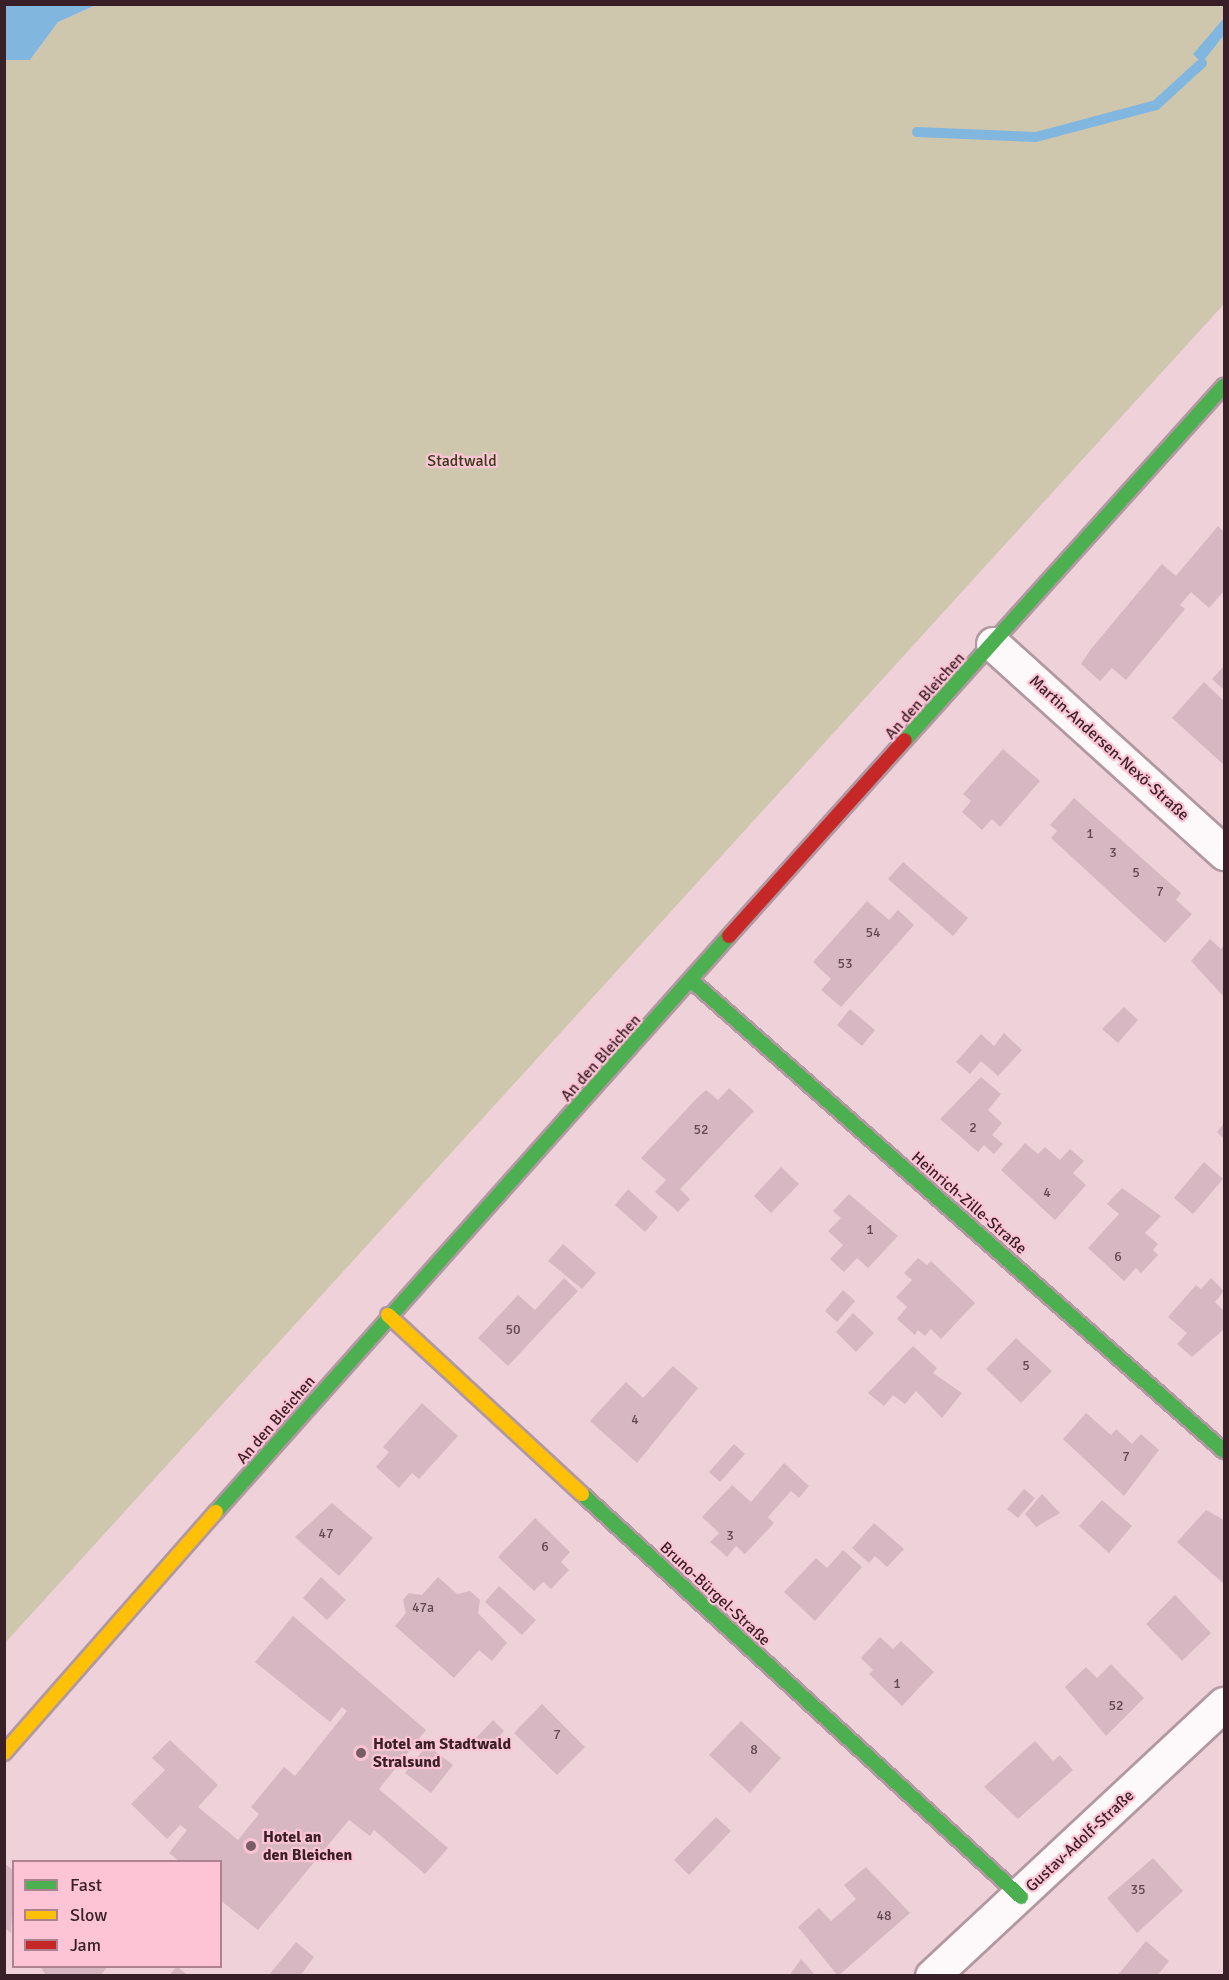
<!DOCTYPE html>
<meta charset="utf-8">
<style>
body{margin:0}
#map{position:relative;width:1229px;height:1980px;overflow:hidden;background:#efd1da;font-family:Signika,sans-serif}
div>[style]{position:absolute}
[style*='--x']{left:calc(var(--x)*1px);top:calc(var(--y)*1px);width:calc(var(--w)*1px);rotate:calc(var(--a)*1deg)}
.green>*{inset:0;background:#cec7ad}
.water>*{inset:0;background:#81b6df}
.stream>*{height:10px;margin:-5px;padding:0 5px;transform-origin:5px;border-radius:5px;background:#81b6df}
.building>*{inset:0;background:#d7b8c2}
.roads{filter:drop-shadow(2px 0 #b198a1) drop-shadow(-2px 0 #b198a1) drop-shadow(0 2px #b198a1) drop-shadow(0 -2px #b198a1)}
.street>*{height:33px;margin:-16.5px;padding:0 16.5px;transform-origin:16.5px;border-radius:16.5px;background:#fdf8f9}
.fast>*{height:14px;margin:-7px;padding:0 7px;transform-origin:7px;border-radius:7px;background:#4caf50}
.slow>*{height:14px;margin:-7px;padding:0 7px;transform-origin:7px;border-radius:7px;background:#ffc107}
.jam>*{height:14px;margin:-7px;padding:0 7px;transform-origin:7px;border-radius:7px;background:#c62828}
.dots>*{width:16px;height:16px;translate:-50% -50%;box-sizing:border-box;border:3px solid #fcc4d5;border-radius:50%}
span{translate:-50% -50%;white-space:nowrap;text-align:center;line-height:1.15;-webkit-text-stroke:4.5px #fcc4d5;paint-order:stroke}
.number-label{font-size:14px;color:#634851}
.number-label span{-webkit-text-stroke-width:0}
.park-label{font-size:16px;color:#353c17}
.street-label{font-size:16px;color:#391f28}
.poi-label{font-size:16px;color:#391f28;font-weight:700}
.left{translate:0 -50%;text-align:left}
.frame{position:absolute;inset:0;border:6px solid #391f28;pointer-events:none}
.legend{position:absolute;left:12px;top:1860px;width:210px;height:108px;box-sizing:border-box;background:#fcc4d5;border:2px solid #ae8290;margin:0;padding:8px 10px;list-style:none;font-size:18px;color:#391f28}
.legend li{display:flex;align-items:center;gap:12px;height:30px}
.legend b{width:30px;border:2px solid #ae8290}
</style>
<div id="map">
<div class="green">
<i style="clip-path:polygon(96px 5px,1224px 5px,1224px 21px,1194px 54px,1202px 63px,1224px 35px,1224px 304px,5px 1643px,4px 60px,30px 60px,58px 22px)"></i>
</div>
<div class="water">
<i style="clip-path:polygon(4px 5px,5px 4px,96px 5px,58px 22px,30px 60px,5px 60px)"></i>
<i style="clip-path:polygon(1224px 18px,1224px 35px,1202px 63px,1193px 54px)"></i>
</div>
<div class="stream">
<i style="--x:917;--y:132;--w:119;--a:2.4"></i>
<i style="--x:1036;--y:137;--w:124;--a:-14.9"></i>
<i style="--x:1156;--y:105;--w:62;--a:-42.4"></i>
</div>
<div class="building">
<i style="clip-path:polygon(1218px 526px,1224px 532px,1224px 591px,1209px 608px,1191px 592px,1180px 605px,1185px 609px,1126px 680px,1112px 668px,1100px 681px,1081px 664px,1091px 649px,1162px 564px,1176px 576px)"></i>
<i style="clip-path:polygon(1224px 666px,1224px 690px,1212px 679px)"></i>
<i style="clip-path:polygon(1204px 682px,1224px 701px,1224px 765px,1172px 718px)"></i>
<i style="clip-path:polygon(1003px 749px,1040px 781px,1000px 827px,992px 819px,982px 830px,962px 812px,971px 801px,963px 794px)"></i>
<i style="clip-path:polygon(1074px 798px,1181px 893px,1176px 900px,1192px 914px,1165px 943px,1051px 838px,1057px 831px,1050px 825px)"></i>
<i style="clip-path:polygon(903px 862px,968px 918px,953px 936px,888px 879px)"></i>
<i style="clip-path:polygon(867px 901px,889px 920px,898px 910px,914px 925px,841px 1007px,821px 990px,831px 979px,813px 962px)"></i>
<i style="clip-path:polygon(1210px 939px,1221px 949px,1224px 945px,1224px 997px,1191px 961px)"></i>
<i style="clip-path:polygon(1124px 1007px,1138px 1020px,1118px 1043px,1102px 1029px)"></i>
<i style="clip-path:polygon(850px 1009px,875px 1030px,862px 1046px,837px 1025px)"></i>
<i style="clip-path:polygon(1004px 1033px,1022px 1050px,998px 1076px,981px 1061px,970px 1074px,956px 1062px,981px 1034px,994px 1046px)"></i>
<i style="clip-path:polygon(981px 1077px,1001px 1094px,988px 1110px,1002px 1123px,992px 1135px,1003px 1144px,994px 1154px,984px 1145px,978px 1152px,940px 1119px)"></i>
<i style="clip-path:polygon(729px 1088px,754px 1111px,680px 1189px,690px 1199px,678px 1212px,655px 1192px,666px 1180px,641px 1158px,697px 1098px,706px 1090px,718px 1100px)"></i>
<i style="clip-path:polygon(1224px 1123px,1224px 1139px,1217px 1132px)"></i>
<i style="clip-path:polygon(1025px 1143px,1038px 1154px,1045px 1147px,1060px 1160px,1070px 1149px,1084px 1161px,1073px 1173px,1086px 1185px,1055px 1220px,1001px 1170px)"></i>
<i style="clip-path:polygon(1204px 1162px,1223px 1179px,1193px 1214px,1174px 1198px)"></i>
<i style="clip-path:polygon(781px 1167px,799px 1184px,771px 1213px,754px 1196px)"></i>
<i style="clip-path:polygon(1122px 1188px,1161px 1216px,1145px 1233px,1158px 1244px,1153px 1250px,1158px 1255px,1141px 1273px,1136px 1268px,1124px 1281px,1088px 1248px,1119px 1214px,1107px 1204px)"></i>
<i style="clip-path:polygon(628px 1189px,658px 1217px,645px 1232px,615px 1205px)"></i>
<i style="clip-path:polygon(849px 1194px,898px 1236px,868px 1268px,857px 1258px,844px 1272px,830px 1259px,843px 1245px,828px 1231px,841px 1218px,833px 1211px)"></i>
<i style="clip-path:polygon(563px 1244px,596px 1273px,582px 1289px,548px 1261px)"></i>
<i style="clip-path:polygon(918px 1258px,927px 1265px,931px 1261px,975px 1303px,941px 1339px,931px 1329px,925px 1336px,918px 1330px,915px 1335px,897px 1319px,907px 1307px,896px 1297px,912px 1280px,904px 1273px)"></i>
<i style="clip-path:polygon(564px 1278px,578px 1291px,508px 1366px,478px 1338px,518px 1295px,535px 1310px)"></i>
<i style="clip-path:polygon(1211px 1278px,1224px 1291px,1215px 1302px,1224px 1311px,1224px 1329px,1192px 1357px,1177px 1344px,1187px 1333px,1168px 1317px,1196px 1285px,1201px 1289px)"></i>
<i style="clip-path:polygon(843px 1290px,855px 1301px,837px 1322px,825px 1311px)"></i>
<i style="clip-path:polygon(853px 1313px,874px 1333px,856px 1352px,836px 1332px)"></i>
<i style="clip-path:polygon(1016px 1338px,1052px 1371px,1021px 1403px,986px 1369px)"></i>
<i style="clip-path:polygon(913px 1346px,937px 1368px,933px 1373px,962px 1393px,942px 1418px,916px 1391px,905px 1404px,893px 1395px,884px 1406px,868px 1393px)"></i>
<i style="clip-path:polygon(673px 1366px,698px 1388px,637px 1463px,590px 1421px,626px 1382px,643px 1398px)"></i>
<i style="clip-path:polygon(422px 1403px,458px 1436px,419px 1479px,412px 1473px,399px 1488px,376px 1467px,389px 1452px,383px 1447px)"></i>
<i style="clip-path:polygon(1086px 1413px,1111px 1435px,1116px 1429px,1132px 1444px,1141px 1434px,1159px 1450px,1124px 1496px,1063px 1439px)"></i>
<i style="clip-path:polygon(734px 1444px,745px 1454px,720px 1482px,709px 1472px)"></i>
<i style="clip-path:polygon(784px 1463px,809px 1486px,799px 1498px,791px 1491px,768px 1517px,774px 1523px,745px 1554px,736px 1546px,727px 1557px,710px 1542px,719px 1533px,702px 1517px,732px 1485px,751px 1502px)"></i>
<i style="clip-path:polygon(1024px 1489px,1035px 1498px,1018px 1518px,1007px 1509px)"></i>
<i style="clip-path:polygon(1042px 1494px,1060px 1513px,1036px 1527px,1025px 1514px)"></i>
<i style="clip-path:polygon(1102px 1500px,1132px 1526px,1109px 1553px,1079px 1526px)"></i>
<i style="clip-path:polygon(332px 1503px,373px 1538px,339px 1576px,295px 1537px)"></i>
<i style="clip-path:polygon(1206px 1510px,1224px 1520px,1224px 1584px,1177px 1542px)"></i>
<i style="clip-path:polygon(535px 1518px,570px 1552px,561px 1562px,569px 1570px,551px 1589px,543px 1582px,534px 1591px,498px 1557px)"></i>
<i style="clip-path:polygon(874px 1523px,904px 1549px,887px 1567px,875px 1556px,869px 1563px,852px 1548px)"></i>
<i style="clip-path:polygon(843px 1550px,862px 1567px,815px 1621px,784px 1592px,816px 1558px,827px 1568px)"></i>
<i style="clip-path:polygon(321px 1577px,346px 1600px,327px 1620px,303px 1598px)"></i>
<i style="clip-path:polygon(438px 1577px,457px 1594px,470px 1591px,480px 1600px,478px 1613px,507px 1643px,492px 1661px,479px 1650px,454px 1678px,395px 1626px,406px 1613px,403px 1600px,409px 1593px,422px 1595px)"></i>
<i style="clip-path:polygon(499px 1586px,536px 1620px,522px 1635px,485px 1602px)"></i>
<i style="clip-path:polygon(1175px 1595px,1211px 1633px,1182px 1661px,1146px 1624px)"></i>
<i style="clip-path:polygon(293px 1616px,426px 1730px,379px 1789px,448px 1848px,425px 1874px,374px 1830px,370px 1836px,349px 1820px,258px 1930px,220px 1900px,220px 1862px,180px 1862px,169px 1853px,187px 1830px,180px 1825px,167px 1839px,131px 1804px,165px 1770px,152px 1758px,170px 1740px,218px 1785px,198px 1807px,238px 1840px,259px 1814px,251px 1807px,284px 1767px,295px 1776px,347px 1711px,342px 1707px,330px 1722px,255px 1662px)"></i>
<i style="clip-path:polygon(880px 1637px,893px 1649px,901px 1641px,934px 1672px,902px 1706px,869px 1674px,873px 1670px,861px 1658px)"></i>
<i style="clip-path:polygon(1111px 1664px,1144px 1698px,1106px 1736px,1065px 1687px,1086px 1667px,1097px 1678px)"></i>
<i style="clip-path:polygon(542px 1704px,585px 1747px,557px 1775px,514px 1733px)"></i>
<i style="clip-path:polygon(493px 1720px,504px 1731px,486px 1752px,475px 1739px)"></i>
<i style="clip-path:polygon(741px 1721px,781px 1758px,750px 1793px,709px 1755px)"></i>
<i style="clip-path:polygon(1035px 1741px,1053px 1761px,1060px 1755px,1073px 1770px,1018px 1819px,984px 1787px)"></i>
<i style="clip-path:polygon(427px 1745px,453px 1765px,431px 1793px,405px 1773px)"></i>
<i style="clip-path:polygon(716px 1817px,731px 1831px,689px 1875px,674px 1860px)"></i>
<i style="clip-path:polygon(1153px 1858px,1183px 1891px,1137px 1933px,1107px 1898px)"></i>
<i style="clip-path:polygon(4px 1863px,14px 1871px,11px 1933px,4px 1928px)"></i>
<i style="clip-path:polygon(866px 1867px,910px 1913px,838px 1976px,798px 1927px,819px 1908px,831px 1921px,856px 1899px,844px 1885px)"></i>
<i style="clip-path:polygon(1146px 1941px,1169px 1961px,1157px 1976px,1117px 1976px)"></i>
<i style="clip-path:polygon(296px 1942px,314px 1957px,300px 1976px,268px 1976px)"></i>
<i style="clip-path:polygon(801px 1959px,816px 1976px,789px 1976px)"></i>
<i style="clip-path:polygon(40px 1966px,108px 1966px,100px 1976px,46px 1976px)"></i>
<i style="clip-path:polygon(177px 1966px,188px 1976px,169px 1976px)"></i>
</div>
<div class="roads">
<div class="street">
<i style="--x:993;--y:644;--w:312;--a:42.1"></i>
<i style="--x:932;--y:1976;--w:399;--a:-43"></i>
</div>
<div class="fast">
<i style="--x:905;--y:740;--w:477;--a:-48"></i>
<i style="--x:692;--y:981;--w:710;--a:41.46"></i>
<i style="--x:582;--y:1494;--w:596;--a:42.55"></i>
<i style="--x:216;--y:1512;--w:771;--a:-48.31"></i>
</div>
<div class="slow">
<i style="--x:388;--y:1315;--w:264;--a:42.7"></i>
<i style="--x:4;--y:1753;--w:321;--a:-48.7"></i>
</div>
<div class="jam">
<i style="--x:729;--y:936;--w:263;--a:-48.1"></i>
</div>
</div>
<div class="dots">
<i style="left:361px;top:1753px;background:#795d66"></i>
<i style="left:251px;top:1846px;background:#795d66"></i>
</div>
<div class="number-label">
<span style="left:1090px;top:834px">1</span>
<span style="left:1113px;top:853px">3</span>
<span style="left:1136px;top:873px">5</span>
<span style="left:1160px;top:892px">7</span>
<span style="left:873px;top:933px">54</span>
<span style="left:845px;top:964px">53</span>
<span style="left:973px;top:1128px">2</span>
<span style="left:701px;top:1130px">52</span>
<span style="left:1047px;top:1193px">4</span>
<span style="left:870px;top:1230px">1</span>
<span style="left:1118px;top:1257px">6</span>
<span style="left:513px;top:1330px">50</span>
<span style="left:1026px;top:1366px">5</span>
<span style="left:635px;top:1420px">4</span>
<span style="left:1126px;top:1457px">7</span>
<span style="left:326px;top:1534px">47</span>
<span style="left:730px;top:1536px">3</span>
<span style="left:545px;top:1547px">6</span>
<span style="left:423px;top:1608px">47a</span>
<span style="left:897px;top:1684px">1</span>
<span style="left:1116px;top:1706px">52</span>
<span style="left:557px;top:1735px">7</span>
<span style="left:754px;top:1750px">8</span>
<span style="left:1138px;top:1890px">35</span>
<span style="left:884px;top:1916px">48</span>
</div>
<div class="park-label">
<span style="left:462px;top:461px">Stadtwald</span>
</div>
<div class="street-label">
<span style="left:925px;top:696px;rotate:-48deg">An den Bleichen</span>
<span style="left:1109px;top:748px;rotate:42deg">Martin-Andersen-Nexö-Straße</span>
<span style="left:601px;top:1058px;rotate:-48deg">An den Bleichen</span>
<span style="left:969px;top:1203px;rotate:41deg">Heinrich-Zille-Straße</span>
<span style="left:276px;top:1420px;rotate:-49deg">An den Bleichen</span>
<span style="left:715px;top:1594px;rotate:43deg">Bruno-Bürgel-Straße</span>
<span style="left:1080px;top:1841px;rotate:-43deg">Gustav-Adolf-Straße</span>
</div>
<div class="poi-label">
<span class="left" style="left:373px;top:1753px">Hotel am Stadtwald<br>Stralsund</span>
<span class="left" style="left:263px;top:1846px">Hotel an<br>den Bleichen</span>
</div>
<div class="frame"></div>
<ul class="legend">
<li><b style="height:8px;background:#4caf50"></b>Fast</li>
<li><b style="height:8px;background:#ffc107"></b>Slow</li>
<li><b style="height:8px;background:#c62828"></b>Jam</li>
</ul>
</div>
